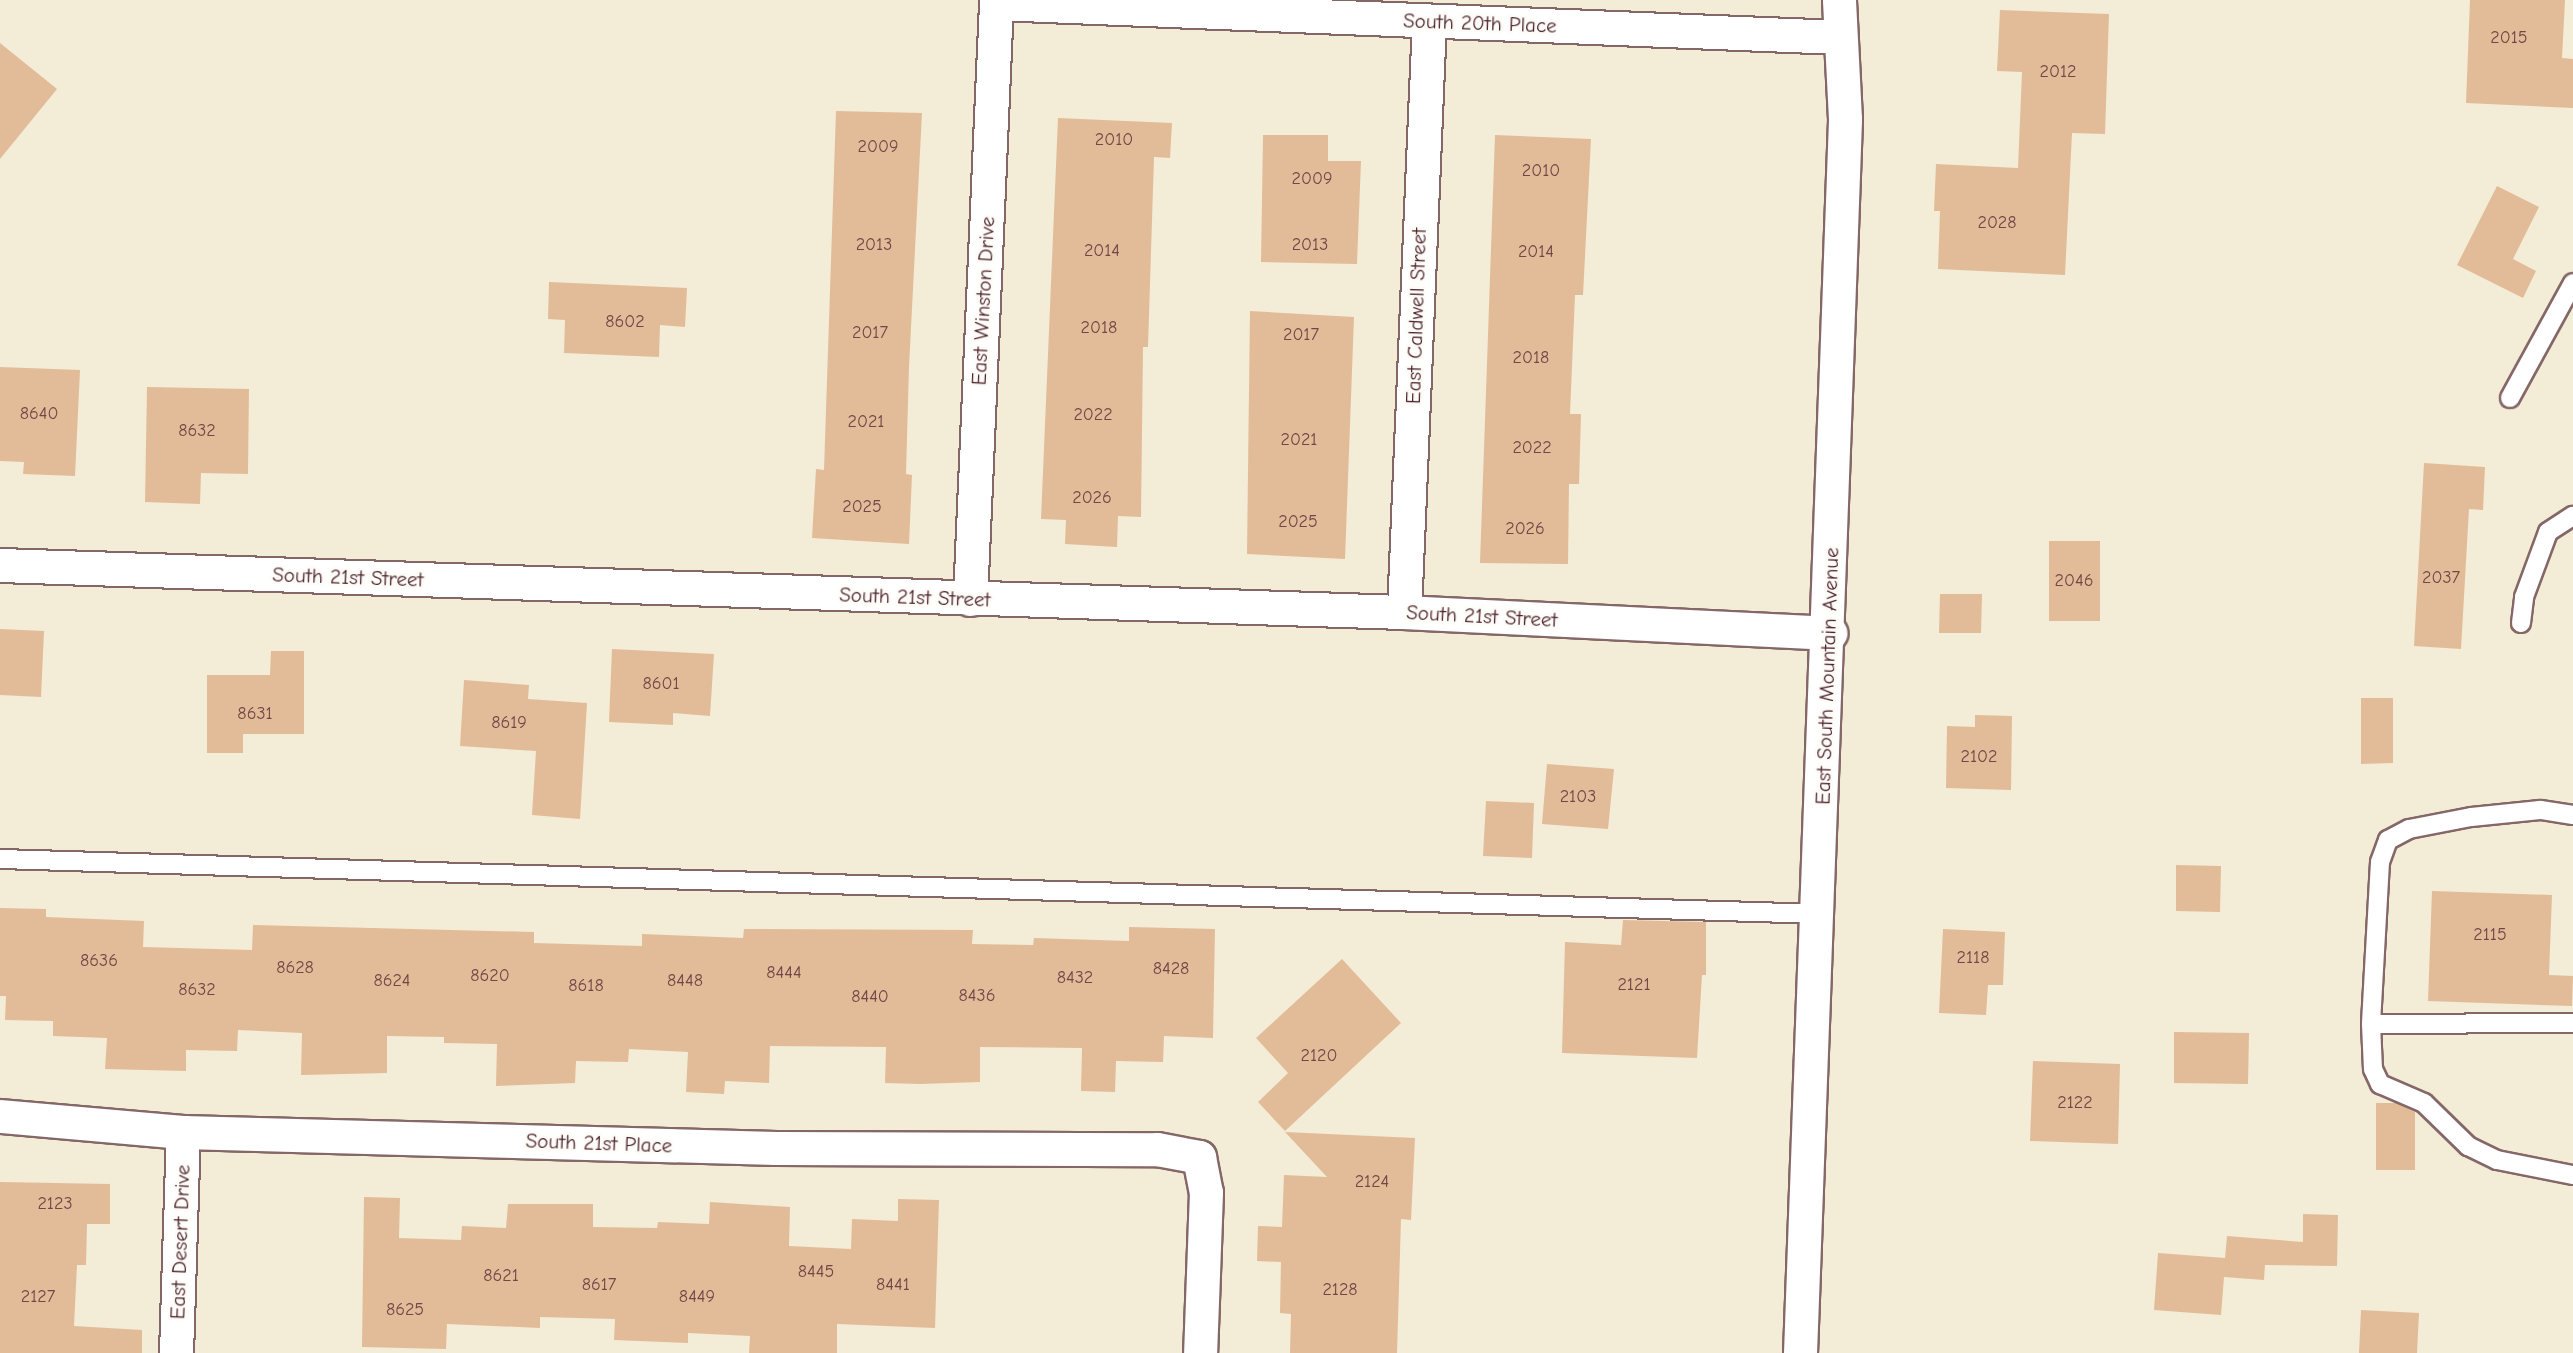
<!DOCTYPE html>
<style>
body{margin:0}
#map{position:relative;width:2573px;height:1353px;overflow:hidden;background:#f3ecd6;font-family:"Comic Neue",sans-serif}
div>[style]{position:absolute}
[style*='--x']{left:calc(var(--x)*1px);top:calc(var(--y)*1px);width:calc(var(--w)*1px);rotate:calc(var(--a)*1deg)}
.building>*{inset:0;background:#e2bc99}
.roads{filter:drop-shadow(2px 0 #856767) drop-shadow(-2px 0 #856767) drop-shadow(0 2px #856767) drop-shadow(0 -2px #856767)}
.lane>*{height:18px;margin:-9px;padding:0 9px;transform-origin:9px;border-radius:9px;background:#fff}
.street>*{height:33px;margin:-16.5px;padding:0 16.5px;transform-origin:16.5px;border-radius:16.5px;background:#fff}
span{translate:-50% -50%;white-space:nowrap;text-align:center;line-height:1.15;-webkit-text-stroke:6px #fdfcf7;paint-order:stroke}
.number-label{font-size:18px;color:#704646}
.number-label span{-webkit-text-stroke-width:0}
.street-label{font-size:21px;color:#4a1f2b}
</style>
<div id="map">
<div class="building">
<i style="clip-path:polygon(2470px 0,2565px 0,2562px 58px,2573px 59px,2573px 108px,2466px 103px)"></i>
<i style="clip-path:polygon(2000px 10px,2109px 14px,2105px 134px,2072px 133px,2065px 275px,1938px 269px,1940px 211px,1934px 211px,1936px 164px,2018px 168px,2022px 72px,1997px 71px)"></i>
<i style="clip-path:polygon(0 43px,57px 89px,0 159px)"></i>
<i style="clip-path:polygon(836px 111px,922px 113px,909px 367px,906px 474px,912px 475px,909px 544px,812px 538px,816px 469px,824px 470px)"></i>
<i style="clip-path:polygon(1058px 118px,1172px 123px,1170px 158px,1154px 157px,1148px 347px,1143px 347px,1141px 517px,1118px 516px,1117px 547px,1065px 544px,1066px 520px,1041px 519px)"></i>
<i style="clip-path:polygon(1263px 135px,1328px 135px,1328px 161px,1361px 161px,1357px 264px,1261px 262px)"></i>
<i style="clip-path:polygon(1495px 135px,1591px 139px,1583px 295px,1575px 295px,1570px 414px,1581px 414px,1579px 484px,1569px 484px,1568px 564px,1480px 563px)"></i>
<i style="clip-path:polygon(2497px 186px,2539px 207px,2513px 259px,2536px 271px,2523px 298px,2457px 265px)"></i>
<i style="clip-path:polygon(549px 282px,687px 288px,685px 327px,660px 325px,659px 357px,564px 353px,565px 320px,548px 319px)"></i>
<i style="clip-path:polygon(1250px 311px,1354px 317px,1345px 559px,1247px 554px)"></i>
<i style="clip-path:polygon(0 367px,80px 370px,75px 476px,23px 474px,24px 462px,0 461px)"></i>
<i style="clip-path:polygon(147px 387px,249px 389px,248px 474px,201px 473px,200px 504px,145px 502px)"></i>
<i style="clip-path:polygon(2424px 463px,2485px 467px,2483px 510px,2469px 509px,2461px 649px,2414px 646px)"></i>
<i style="clip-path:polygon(2049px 541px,2100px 541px,2100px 621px,2049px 621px)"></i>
<i style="clip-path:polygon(1940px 594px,1982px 594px,1981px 633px,1939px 633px)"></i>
<i style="clip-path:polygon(0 629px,44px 631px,41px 697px,0 695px)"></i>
<i style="clip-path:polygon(612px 649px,714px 654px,710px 716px,673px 713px,673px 725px,609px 722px)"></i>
<i style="clip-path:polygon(271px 651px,304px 651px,304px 734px,243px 734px,243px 753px,207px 753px,207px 675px,270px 675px)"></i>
<i style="clip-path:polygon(464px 680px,529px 685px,528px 699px,587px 703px,580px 819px,532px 815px,536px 751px,460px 746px)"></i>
<i style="clip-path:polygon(2361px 698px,2393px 698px,2393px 763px,2361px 764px)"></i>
<i style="clip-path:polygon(1975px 715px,2012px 716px,2011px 790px,1946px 788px,1947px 726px,1975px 727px)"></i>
<i style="clip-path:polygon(1547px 764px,1614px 769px,1608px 829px,1542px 824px)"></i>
<i style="clip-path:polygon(1486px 801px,1534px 803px,1532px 858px,1483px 856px)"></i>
<i style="clip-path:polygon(2176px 865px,2221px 866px,2220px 912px,2176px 911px)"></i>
<i style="clip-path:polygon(2432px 891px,2552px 895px,2549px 975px,2573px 976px,2572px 1006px,2428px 1001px)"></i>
<i style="clip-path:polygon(0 908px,46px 909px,46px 917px,144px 921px,143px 947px,252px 950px,253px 925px,534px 932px,534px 943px,642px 946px,642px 934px,743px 938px,744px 929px,973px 930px,972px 944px,1033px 945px,1034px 938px,1129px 941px,1129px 927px,1215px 929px,1213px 1038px,1164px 1036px,1163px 1062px,1116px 1061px,1115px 1092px,1081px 1091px,1082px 1048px,980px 1047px,980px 1082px,920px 1084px,885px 1083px,886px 1047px,770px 1046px,769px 1083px,725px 1081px,724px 1094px,686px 1092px,688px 1052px,629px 1049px,628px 1062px,576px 1061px,575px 1083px,496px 1086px,497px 1044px,444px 1043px,444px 1037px,387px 1036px,387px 1073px,301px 1075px,302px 1033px,238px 1030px,237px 1051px,186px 1050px,186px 1071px,105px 1069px,107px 1038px,53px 1036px,53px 1021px,5px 1020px,6px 996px,0 996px)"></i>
<i style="clip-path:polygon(1623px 920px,1706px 922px,1706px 975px,1702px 975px,1697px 1058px,1562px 1053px,1565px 942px,1621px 945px)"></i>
<i style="clip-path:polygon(1943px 929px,2005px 932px,2003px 985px,1988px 985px,1986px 1015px,1939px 1013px)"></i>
<i style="clip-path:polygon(1342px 959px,1401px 1023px,1285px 1131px,1258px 1102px,1288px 1073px,1256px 1038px)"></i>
<i style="clip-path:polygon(2174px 1032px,2249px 1033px,2248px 1084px,2174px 1083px)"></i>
<i style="clip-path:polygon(2033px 1061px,2120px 1064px,2118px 1144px,2030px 1141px)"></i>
<i style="clip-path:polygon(2376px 1103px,2396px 1103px,2415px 1112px,2415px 1170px,2376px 1170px)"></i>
<i style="clip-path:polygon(1285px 1132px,1415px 1138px,1411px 1220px,1401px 1219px,1397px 1353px,1290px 1353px,1291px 1314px,1280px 1313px,1281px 1262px,1257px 1261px,1258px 1226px,1282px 1227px,1284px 1175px,1327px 1177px)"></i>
<i style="clip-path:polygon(0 1182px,110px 1184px,110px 1224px,87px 1224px,86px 1265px,77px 1265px,74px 1326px,142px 1330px,142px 1353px,0 1353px)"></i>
<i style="clip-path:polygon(364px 1197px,400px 1198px,399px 1238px,461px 1240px,462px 1226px,506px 1228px,508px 1204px,593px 1204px,593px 1227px,657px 1228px,658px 1222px,709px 1224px,710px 1202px,790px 1207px,789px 1246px,851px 1249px,852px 1219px,898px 1221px,898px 1199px,939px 1200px,935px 1328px,837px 1324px,837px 1353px,749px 1353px,750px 1336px,688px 1333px,688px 1343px,614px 1340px,615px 1319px,540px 1317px,540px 1328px,447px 1324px,446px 1349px,362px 1347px)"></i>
<i style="clip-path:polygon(2303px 1214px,2338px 1215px,2337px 1266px,2265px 1265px,2264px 1280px,2224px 1277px,2221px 1315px,2154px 1310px,2158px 1253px,2225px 1258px,2227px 1236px,2303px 1242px)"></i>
<i style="clip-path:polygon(2361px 1310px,2419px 1313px,2417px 1353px,2359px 1353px)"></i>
</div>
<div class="roads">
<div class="lane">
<i style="--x:2510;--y:398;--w:131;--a:-61.3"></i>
<i style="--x:2521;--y:623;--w:26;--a:-83"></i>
<i style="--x:2524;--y:597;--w:69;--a:-69.7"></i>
<i style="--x:2548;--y:532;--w:30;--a:-33"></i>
<i style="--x:2573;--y:815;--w:33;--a:-171"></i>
<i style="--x:2540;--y:810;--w:69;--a:174.2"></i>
<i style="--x:2471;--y:817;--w:63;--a:169"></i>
<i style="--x:2409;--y:829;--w:24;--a:152"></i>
<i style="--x:2388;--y:840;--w:23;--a:110"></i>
<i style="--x:2380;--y:862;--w:162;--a:93.2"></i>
<i style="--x:2371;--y:1024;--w:45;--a:87.5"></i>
<i style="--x:2373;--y:1069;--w:17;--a:65"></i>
<i style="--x:2380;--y:1084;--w:48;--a:23.4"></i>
<i style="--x:2424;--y:1103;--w:62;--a:44.3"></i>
<i style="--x:2468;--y:1146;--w:32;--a:26"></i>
<i style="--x:2497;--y:1160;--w:77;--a:11.2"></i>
<i style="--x:0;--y:859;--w:1817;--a:1.73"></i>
<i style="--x:2371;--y:1024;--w:202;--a:-0.3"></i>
</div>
<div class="street">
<i style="--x:0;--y:565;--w:1405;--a:1.92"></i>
<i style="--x:1404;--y:612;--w:427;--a:2.8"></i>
<i style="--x:970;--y:599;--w:597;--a:-87.5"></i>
<i style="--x:996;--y:3;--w:843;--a:2.31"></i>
<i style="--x:1404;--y:612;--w:592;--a:-87.58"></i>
<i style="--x:0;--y:1116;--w:184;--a:5"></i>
<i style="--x:183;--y:1132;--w:593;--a:1.55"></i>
<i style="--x:776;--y:1148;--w:381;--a:0.2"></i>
<i style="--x:1157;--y:1149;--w:43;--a:10.8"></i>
<i style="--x:1199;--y:1157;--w:36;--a:79"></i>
<i style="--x:1206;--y:1192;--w:161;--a:92.1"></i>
<i style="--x:176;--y:1353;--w:221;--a:-88.2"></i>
<i style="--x:1800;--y:1353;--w:1235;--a:-87.91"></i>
<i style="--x:1845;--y:119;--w:119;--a:-92.9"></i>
</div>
</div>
<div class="number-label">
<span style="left:2509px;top:38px">2015</span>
<span style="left:2058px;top:72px">2012</span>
<span style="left:1114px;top:140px">2010</span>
<span style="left:878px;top:147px">2009</span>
<span style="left:1541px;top:171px">2010</span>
<span style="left:1312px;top:179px">2009</span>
<span style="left:1997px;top:223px">2028</span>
<span style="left:874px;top:245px">2013</span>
<span style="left:1310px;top:245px">2013</span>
<span style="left:1102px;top:251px">2014</span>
<span style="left:1536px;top:252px">2014</span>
<span style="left:625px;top:322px">8602</span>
<span style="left:1099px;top:328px">2018</span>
<span style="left:870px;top:333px">2017</span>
<span style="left:1301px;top:335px">2017</span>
<span style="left:1531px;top:358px">2018</span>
<span style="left:39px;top:414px">8640</span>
<span style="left:1093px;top:415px">2022</span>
<span style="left:866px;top:422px">2021</span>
<span style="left:197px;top:431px">8632</span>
<span style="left:1299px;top:440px">2021</span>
<span style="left:1532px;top:448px">2022</span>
<span style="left:1092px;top:498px">2026</span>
<span style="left:862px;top:507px">2025</span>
<span style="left:1298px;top:522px">2025</span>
<span style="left:1525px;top:529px">2026</span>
<span style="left:2441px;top:578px">2037</span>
<span style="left:2074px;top:581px">2046</span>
<span style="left:661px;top:684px">8601</span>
<span style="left:255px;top:714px">8631</span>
<span style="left:509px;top:723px">8619</span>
<span style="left:1979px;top:757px">2102</span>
<span style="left:1578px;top:797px">2103</span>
<span style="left:2490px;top:935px">2115</span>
<span style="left:1973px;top:958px">2118</span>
<span style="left:99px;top:961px">8636</span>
<span style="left:295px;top:968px">8628</span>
<span style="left:1171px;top:969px">8428</span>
<span style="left:784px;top:973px">8444</span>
<span style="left:490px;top:976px">8620</span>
<span style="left:1075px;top:978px">8432</span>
<span style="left:392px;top:981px">8624</span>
<span style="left:685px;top:981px">8448</span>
<span style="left:1634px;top:985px">2121</span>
<span style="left:586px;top:986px">8618</span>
<span style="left:197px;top:990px">8632</span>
<span style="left:977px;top:996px">8436</span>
<span style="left:870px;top:997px">8440</span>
<span style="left:1319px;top:1056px">2120</span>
<span style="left:2075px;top:1103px">2122</span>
<span style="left:1372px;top:1182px">2124</span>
<span style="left:55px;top:1204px">2123</span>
<span style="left:816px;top:1272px">8445</span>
<span style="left:501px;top:1276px">8621</span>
<span style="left:599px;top:1285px">8617</span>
<span style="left:893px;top:1285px">8441</span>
<span style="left:1340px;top:1290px">2128</span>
<span style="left:38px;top:1297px">2127</span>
<span style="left:697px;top:1297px">8449</span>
<span style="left:405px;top:1310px">8625</span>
</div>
<div class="street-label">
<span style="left:1480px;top:23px;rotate:2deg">South 20th Place</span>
<span style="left:983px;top:301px;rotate:-87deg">East Winston Drive</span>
<span style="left:1416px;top:316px;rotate:-88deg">East Caldwell Street</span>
<span style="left:348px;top:577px;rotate:2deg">South 21st Street</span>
<span style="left:915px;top:597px;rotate:2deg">South 21st Street</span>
<span style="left:1482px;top:616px;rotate:3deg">South 21st Street</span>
<span style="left:1827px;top:676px;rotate:-88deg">East South Mountain Avenue</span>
<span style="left:599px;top:1143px;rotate:2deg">South 21st Place</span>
<span style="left:180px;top:1242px;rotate:-88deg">East Desert Drive</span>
</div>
</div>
